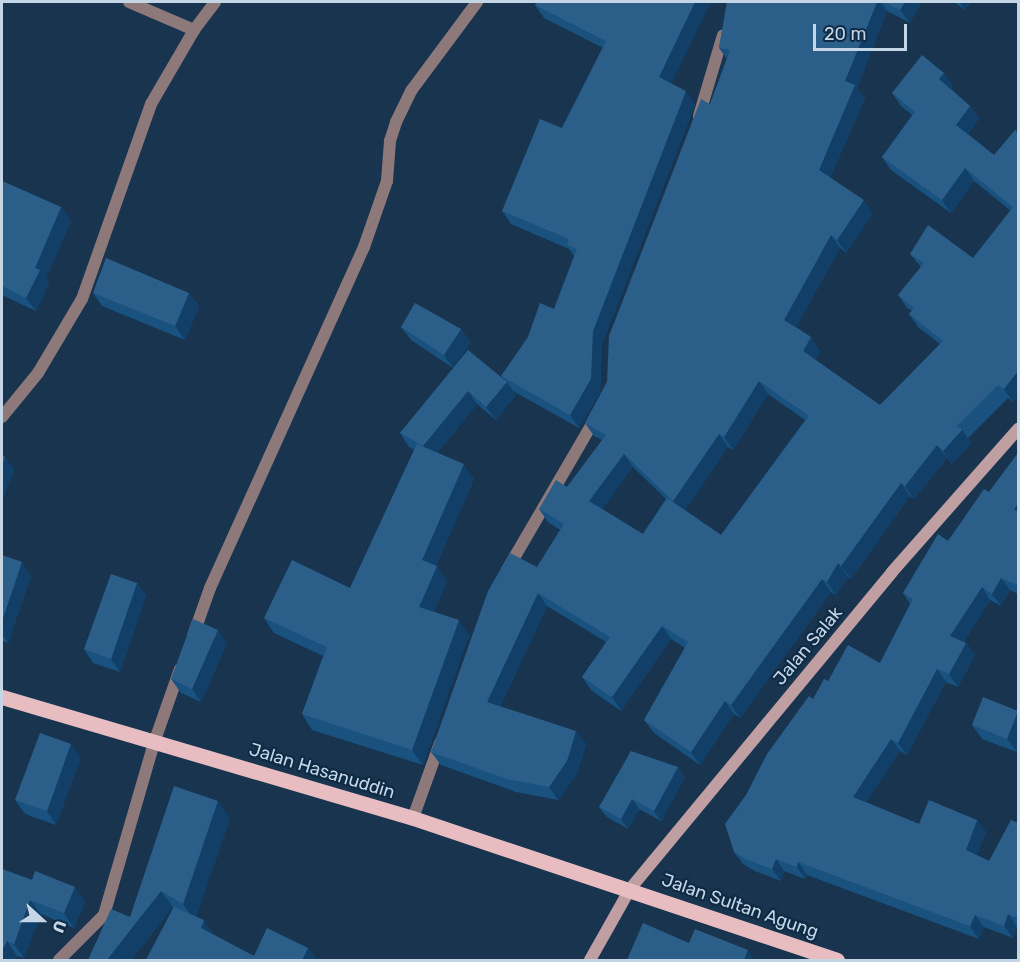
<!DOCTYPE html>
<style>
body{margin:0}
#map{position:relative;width:1020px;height:962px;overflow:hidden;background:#18344f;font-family:Rubik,sans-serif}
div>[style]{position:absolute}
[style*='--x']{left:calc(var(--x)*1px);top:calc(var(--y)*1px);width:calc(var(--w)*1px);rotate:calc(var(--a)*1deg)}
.minor>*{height:12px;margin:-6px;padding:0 6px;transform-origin:6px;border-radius:6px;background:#8d787a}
.secondary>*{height:12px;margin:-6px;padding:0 6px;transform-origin:6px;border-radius:6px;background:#c09fa3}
.primary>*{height:15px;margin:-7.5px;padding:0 7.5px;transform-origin:7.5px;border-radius:7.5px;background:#e8bdc2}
.wall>*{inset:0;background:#19517f}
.shaded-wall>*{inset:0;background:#113f67}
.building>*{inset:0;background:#2b5f8a}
span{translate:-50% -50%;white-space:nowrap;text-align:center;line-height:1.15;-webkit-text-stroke:4.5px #0e2a44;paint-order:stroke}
.street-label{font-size:18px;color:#c4d5e6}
.frame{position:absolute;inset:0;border:3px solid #c4d5e6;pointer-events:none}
.north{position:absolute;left:12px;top:890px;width:60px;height:60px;-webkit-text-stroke:4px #0e2a44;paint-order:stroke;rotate:111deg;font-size:16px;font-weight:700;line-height:24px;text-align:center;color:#c4d5e6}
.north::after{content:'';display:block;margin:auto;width:21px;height:27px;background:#c4d5e6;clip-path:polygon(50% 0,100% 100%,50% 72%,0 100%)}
.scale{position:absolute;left:813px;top:24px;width:94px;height:27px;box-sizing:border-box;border:3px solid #c4d5e6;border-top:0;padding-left:8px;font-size:18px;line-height:21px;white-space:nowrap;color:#c4d5e6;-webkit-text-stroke:4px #0e2a44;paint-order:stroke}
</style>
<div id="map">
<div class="minor">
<i style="--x:129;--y:2;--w:71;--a:23.3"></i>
<i style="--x:194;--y:30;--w:35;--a:-53"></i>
<i style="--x:699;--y:116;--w:84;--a:-73.5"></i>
<i style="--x:2;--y:417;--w:57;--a:-50.7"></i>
<i style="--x:38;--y:373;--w:86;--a:-59.3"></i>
<i style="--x:82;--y:299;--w:207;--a:-70.5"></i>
<i style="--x:151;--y:104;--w:86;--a:-59.8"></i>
<i style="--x:507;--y:570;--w:177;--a:-59.8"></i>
<i style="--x:193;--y:636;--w:51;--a:-70.5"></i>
<i style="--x:210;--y:588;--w:374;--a:-65.7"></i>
<i style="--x:364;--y:247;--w:70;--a:-70.8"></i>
<i style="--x:387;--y:181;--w:40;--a:-85.7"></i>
<i style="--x:390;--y:141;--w:20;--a:-72"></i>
<i style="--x:396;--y:122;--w:34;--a:-64"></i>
<i style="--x:411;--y:91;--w:111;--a:-53.4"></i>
<i style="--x:413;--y:818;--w:80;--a:-70.2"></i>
<i style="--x:59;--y:960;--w:64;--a:-45"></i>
<i style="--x:104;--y:915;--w:182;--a:-73.8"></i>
<i style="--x:155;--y:740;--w:75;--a:-70.6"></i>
</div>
<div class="secondary">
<i style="--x:590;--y:960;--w:81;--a:-60.6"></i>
<i style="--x:630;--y:889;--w:411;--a:-50.4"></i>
<i style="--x:892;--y:572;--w:191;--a:-48.6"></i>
</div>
<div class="primary">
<i style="--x:2;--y:697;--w:428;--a:16.4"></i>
<i style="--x:413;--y:818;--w:447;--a:18.5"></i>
</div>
<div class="wall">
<i style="clip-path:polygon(537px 2px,711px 2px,671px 83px,695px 105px,602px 344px,600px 392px,579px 428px,513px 391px,516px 395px,496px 420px,477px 404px,437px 453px,474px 479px,436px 566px,447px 581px,434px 612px,469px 635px,423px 765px,312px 730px,302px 714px,323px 656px,274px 633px,264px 618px,350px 588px,414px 450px,409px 447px,400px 433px,468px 350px,503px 379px,501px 376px,554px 309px,574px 256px,569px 249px,511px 224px,502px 211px,562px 128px,603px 48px,544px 18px,535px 5px)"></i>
<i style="clip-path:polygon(evenodd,727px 2px,922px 2px,910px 23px,887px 11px,857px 88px,865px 98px,830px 178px,873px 213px,846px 253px,840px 248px,796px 327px,811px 337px,820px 351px,815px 360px,880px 405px,940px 344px,918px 327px,909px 314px,912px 311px,907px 308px,898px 295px,921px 267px,910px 254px,973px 258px,1011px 211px,974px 181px,951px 213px,891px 170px,882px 157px,912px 115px,901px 106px,892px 93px,944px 73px,953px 86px,951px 89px,970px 106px,979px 119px,968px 134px,994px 155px,1018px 133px,1018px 395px,1013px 402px,1008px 398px,968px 438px,971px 443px,952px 464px,947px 458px,914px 499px,910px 496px,851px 579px,848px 577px,836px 595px,831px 592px,740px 718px,734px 714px,700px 765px,654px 733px,644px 720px,685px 648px,671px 639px,621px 711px,591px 690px,582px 677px,606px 642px,547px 606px,500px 707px,586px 744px,577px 774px,558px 800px,516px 792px,441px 765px,431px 752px,537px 567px,560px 530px,548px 522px,539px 509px,567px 487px,602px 440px,594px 436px,585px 423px,607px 382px,727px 59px,719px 48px,727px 2px,768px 394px,805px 420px,721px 535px,685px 510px,728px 447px,733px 450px,768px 394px,727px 2px,633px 467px,666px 499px,643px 534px,602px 509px,633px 467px)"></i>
<i style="clip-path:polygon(954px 2px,971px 2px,965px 10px)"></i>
<i style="clip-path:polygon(2px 181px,61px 207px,71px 221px,46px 278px,49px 283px,36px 311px,2px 295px)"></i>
<i style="clip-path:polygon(93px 293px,189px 293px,199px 306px,185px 340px,102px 306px)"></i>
<i style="clip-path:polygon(401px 327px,461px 329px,471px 342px,453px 368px,411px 340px)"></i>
<i style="clip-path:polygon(1018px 453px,1018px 594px,1010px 590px,1001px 606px,990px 600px,964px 641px,975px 655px,958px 687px,946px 682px,907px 755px,900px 751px,866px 802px,919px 824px,977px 820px,986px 832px,977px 855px,989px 861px,1018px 823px,1018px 928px,1017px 927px,1013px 938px,984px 927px,979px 939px,807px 875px,805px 879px,784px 871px,781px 881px,755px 871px,743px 864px,734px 852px,746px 795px,813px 699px,828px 681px,880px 663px,910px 604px,903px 593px,989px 492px)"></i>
<i style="clip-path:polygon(2px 555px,31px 576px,8px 643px,2px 641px)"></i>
<i style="clip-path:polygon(137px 583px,146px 596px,120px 672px,93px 663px,84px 649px)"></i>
<i style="clip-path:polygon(227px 643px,201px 702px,181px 693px,171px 679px)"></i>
<i style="clip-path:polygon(1018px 711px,1018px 748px,1017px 752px,982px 739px,972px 725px)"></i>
<i style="clip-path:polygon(81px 757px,56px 825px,25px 814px,15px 800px)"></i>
<i style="clip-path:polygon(678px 767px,685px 777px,661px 821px,639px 809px,628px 829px,607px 817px,599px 807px)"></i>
<i style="clip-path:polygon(230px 818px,196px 917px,214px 935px,254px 956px,308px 948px,317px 960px,146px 960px,173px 908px,130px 917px)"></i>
<i style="clip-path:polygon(2px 869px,32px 880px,85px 902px,74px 928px,41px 914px,24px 958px,17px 956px,2px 960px)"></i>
</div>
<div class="shaded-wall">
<i style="clip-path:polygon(695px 2px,711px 2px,668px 90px,659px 77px)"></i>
<i style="clip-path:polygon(877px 2px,881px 2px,887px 11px,857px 88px,865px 98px,828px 183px,819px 170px,845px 81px)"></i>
<i style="clip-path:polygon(905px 2px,922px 2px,910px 23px,900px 10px)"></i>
<i style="clip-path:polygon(959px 2px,971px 2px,965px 10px)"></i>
<i style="clip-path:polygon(944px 73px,953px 86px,949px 92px,939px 79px)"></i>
<i style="clip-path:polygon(686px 91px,695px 105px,602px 344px,600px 392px,579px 428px,570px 415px,593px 331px)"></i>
<i style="clip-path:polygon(970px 106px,979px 119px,965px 138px,956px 125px)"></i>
<i style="clip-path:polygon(965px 168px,974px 181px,951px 213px,942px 200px)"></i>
<i style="clip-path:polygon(864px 200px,873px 213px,846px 253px,837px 240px)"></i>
<i style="clip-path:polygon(61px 207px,71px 221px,46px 278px,49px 283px,36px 311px,26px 298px,35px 268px)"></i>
<i style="clip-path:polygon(831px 235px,840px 248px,793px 333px,784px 320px)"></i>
<i style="clip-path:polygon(189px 293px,199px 306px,185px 340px,175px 326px)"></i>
<i style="clip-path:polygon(461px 329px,471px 342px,453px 368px,444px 355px)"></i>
<i style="clip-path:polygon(811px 337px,820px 351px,812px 364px,803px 351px)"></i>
<i style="clip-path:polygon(1018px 371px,1018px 395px,1013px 402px,1004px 389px)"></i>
<i style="clip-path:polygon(759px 381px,768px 394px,733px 450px,724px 437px)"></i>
<i style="clip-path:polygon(507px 382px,516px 395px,496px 420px,486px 407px)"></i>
<i style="clip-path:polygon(468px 391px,477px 404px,432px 459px,423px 446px)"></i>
<i style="clip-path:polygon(962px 430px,971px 443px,952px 464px,943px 451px)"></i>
<i style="clip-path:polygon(719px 434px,728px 447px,682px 514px,673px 501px)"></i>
<i style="clip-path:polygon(937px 445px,947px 458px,914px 499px,905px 486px)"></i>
<i style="clip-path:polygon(624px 454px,633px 467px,599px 514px,589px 501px)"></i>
<i style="clip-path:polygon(5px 457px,15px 470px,2px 501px,2px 466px)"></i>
<i style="clip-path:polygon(464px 464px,474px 479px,432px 575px,422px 560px)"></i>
<i style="clip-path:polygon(901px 483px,910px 496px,851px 579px,841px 566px)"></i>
<i style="clip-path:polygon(1018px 504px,1018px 520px,1014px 509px)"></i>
<i style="clip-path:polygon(22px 562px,31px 576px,8px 643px,2px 634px,2px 621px)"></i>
<i style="clip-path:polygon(838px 563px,848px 577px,836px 595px,827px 582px)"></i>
<i style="clip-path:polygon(437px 566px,447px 581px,430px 622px,419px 607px)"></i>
<i style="clip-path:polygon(1001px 578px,1010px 590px,1001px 606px,992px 594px)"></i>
<i style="clip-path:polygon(822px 579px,831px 592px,740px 718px,731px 705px)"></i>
<i style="clip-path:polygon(137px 583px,146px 596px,120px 672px,111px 659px)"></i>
<i style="clip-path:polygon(982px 587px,990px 600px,959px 648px,950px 636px)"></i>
<i style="clip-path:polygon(538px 593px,547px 606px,496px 715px,487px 702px)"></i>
<i style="clip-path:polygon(459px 620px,469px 635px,423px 765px,412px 750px)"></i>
<i style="clip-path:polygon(662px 626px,671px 639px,621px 711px,612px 697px)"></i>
<i style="clip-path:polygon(218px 630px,227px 643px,201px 702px,192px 689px)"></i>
<i style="clip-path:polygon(966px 643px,975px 655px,958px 687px,949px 674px)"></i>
<i style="clip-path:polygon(937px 669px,946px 682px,907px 755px,898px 743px)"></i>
<i style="clip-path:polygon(725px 701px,734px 714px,700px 765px,691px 752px)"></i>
<i style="clip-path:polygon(1018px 711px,1018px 748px,1017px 752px,1007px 739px)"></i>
<i style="clip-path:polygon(576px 731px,586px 744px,577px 774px,558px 800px,549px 787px)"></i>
<i style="clip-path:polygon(891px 739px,900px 751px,862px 809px,853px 797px)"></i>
<i style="clip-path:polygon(71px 744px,81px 757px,56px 825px,47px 811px)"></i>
<i style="clip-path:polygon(678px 767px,685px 777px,661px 821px,654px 811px)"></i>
<i style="clip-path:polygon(632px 799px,639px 809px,628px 829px,621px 819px)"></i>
<i style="clip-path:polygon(218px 801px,230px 818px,195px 921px,183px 904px)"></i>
<i style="clip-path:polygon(977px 820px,986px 832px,974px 863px,966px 850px)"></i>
<i style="clip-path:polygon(776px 859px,784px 871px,781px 881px,772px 869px)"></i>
<i style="clip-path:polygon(798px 862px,807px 875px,805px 879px,797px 867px)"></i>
<i style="clip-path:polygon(75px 887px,85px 902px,74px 928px,64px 913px)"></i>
<i style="clip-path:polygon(161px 891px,173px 907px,132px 960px,107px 960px)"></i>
<i style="clip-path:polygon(30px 900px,41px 914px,24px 958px,14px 944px)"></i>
<i style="clip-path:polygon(1008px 914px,1017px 927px,1013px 938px,1004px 926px)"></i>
<i style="clip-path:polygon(975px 915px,984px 927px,979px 939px,970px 926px)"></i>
<i style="clip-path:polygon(204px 920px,215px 937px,201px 928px)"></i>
<i style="clip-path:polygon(7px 941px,17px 956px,15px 960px,2px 960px,2px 951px)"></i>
<i style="clip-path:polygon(308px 948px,317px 960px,302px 960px)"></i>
<i style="clip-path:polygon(748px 950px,755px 960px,744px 960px)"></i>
</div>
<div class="building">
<i style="clip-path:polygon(537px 2px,695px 2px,659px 77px,686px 91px,593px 331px,591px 379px,570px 415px,501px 376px,528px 337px,540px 303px,554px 309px,577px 249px,567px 245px,569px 239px,502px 211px,540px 119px,562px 128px,606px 41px,535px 5px)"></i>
<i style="clip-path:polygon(evenodd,727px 2px,877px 2px,845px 81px,855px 85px,819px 170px,864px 200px,837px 240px,831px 235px,784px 320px,811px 337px,803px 351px,880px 405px,943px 341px,909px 314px,914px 308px,898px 295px,924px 263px,910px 254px,928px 225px,973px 258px,1013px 207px,965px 168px,942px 200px,882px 157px,915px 112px,892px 93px,922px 55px,944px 73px,939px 79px,970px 106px,956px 125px,994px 155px,1015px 130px,1018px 133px,1018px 371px,1004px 389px,998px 385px,957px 426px,962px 430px,943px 451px,937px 445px,905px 486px,901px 483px,841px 566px,838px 563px,827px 582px,822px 579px,731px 705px,725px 701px,691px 752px,644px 720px,688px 642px,662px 626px,612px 697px,582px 677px,610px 637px,538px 593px,487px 702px,576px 731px,567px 761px,549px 787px,507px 779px,431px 752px,488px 591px,510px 553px,537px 567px,564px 524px,539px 509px,556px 480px,567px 487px,606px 435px,585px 423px,607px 382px,609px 336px,701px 99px,710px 104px,730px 50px,719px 48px,727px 2px,759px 381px,809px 416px,721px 535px,667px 498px,643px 534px,589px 501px,624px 454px,673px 501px,719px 434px,724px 437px,759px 381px)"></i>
<i style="clip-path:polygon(884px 2px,905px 2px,900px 10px)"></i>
<i style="clip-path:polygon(2px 181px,61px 207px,35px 268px,40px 270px,26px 298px,2px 286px)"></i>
<i style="clip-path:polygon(106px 258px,189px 293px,175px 326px,93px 293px)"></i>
<i style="clip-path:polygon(415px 303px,461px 329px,444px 355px,401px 327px)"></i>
<i style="clip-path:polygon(468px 350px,507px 382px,486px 407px,468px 391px,423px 446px,400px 433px)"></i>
<i style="clip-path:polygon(417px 444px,464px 464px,422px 560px,437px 566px,419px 607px,459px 620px,412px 750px,302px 714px,327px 647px,264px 618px,292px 560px,350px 588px)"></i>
<i style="clip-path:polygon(1018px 453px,1018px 504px,1014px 509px,1018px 512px,1018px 515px,1017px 517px,1018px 518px,1018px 585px,1001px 578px,992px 594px,982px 587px,950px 636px,966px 643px,949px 674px,937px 669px,898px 743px,891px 739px,853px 797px,919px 824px,929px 800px,977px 820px,966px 850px,989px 861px,1011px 820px,1018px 823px,1018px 918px,1008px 914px,1004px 926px,975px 915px,970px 926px,798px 862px,797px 867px,776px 859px,772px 869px,746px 859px,734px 852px,725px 824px,746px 795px,767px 754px,809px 696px,813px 699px,824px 679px,828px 681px,848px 645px,880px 663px,913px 599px,903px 593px,938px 534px,948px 541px,984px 489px,989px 492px)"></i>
<i style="clip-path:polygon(2px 455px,5px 457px,2px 466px)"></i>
<i style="clip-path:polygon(2px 555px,22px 562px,2px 621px)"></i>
<i style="clip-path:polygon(111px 574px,137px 583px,111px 659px,84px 649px)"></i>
<i style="clip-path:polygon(193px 619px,218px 630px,192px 689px,171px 679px)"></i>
<i style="clip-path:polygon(983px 697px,1018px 711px,1007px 739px,972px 725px)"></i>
<i style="clip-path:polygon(40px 733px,71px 744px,47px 811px,15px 800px)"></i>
<i style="clip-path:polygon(631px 751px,678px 767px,654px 811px,632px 799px,621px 819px,599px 807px)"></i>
<i style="clip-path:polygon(174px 786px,218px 801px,183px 904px,161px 891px,107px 960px,88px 960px,111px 909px,130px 917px)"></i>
<i style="clip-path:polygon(2px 869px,32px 880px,35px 871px,75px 887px,64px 913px,30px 900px,14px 944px,7px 941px,2px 951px)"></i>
<i style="clip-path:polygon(174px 907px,204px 920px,201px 928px,254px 956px,267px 928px,308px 948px,302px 960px,146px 960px)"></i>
<i style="clip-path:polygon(643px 923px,689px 943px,695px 929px,748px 950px,744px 960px,627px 960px)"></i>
</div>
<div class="street-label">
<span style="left:808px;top:646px;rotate:-50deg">Jalan Salak</span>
<span style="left:322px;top:771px;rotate:17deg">Jalan Hasanuddin</span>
<span style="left:740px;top:906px;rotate:19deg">Jalan Sultan Agung</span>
</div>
<div class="frame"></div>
<div class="north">U</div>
<div class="scale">20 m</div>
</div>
